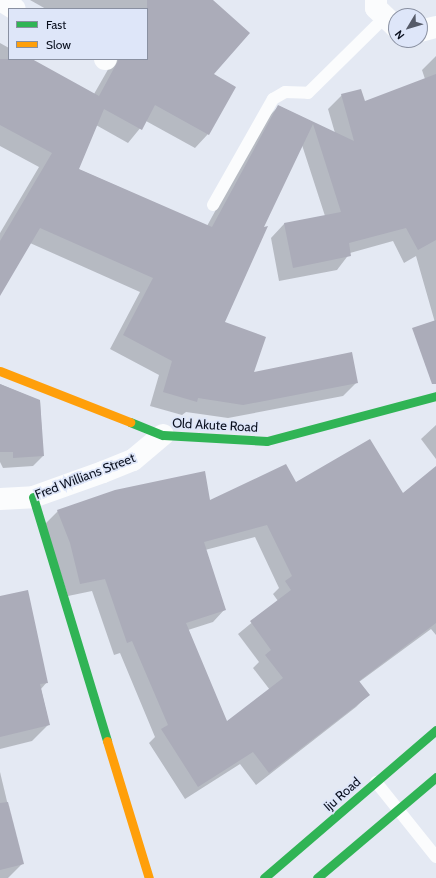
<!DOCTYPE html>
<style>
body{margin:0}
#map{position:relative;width:436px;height:878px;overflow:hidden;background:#e4e9f3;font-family:Cabin,sans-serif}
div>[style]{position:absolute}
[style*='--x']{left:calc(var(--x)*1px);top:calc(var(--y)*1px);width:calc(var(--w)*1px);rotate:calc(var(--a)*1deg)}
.shadow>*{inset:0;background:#0003}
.building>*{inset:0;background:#abacb9}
.lane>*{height:12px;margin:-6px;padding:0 6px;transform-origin:6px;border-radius:6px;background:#fbfcfd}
.street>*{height:22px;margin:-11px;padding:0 11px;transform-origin:11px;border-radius:11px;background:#fbfcfd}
.fast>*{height:9px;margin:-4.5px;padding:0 4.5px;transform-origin:4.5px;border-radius:4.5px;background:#30b455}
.slow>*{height:9px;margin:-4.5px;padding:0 4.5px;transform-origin:4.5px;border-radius:4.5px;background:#ff9f0a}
span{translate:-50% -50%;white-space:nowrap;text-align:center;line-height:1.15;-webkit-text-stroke:3.5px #dee6f9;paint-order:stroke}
.street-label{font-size:13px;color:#090f1e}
.legend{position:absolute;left:8px;top:8px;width:140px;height:52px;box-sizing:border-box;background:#dee6f9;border:1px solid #8990a1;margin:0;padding:5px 7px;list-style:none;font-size:12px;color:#090f1e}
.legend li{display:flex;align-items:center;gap:8px;height:20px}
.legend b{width:20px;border:1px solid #8990a1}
.north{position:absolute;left:388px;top:8px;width:40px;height:40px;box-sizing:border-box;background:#dee6f9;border:1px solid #8990a1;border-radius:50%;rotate:232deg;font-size:11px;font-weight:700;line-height:16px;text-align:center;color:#090f1e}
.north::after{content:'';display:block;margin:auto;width:14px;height:18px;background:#565b69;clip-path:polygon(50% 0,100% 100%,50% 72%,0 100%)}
</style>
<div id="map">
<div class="shadow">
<i style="clip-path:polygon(30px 0,211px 0,208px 134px,195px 148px,146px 121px,128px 143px,96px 125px,78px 169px,207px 226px,265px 120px,279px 106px,335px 133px,328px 109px,342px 95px,364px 103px,425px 79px,422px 70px,436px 56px,436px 326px,416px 256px,404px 263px,393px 241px,350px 253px,337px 270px,279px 281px,271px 238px,284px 224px,325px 216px,302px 145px,262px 228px,224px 322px,252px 374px,357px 382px,343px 396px,228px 418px,186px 412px,182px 415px,150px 406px,159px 375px,110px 349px,140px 292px,30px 243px,0 294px,0 233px,39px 167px,0 146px,0 43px,9px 48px,9px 59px,29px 59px,94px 94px,114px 59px,147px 59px,147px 9px,46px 9px)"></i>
<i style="clip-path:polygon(0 384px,40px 401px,43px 456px,33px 466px,3px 468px,0 462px)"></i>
<i style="clip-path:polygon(436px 425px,436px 459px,421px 439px)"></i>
<i style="clip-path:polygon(evenodd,436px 468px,436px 635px,431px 629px,359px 682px,368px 695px,356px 707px,256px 785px,240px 764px,185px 799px,149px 743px,155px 737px,120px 653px,114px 655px,92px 591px,68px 596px,45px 524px,58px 511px,209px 502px,295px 484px,402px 494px,436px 468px,255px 537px,279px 588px,273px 594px,278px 601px,238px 634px,259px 662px,253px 668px,270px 690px,227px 723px,188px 630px,213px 622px,225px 609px,205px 550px,255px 537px)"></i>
<i style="clip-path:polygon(0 597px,47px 682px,41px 689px,49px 724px,32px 741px,0 749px)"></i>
<i style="clip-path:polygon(0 772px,22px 864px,8px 878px,0 878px)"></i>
</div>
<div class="building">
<i style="clip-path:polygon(147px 0,213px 0,250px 33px,214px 74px,236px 87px,209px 135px,155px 105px,142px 130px,104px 109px,79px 169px,212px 227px,278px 105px,354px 141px,341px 94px,361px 89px,365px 101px,436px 74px,436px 240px,418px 250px,406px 228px,349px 243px,351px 256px,293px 268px,284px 223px,341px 212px,313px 124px,264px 227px,268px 226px,225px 322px,266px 337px,254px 372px,352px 352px,358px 383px,243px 405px,198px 398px,197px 402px,163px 392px,172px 361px,123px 335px,153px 278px,40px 228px,0 296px,0 241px,52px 153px,0 125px,0 59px,32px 59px,99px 96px,119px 59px,147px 59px)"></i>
<i style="clip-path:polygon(436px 320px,436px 384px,432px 384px,412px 328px)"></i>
<i style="clip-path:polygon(0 384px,40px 400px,44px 456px,13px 458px,13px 452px,0 452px)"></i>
<i style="clip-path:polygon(evenodd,370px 439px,403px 493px,436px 466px,436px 623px,359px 681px,370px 695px,269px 773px,253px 752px,198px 787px,161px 729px,168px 725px,132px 641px,127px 643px,105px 579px,80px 584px,70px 543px,57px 510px,115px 490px,205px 471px,210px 500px,286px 464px,296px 482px,370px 439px,267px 525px,292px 576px,285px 581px,291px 590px,250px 621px,271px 650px,265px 655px,283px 678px,227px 721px,186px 623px,226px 610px,204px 542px,267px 525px)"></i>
<i style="clip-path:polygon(28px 590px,48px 683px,40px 684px,50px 725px,0 737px,0 596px)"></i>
<i style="clip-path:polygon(8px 802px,24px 864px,0 870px,0 803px)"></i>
</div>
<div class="lane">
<i style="--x:213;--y:205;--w:122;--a:-60.5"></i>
<i style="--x:273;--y:99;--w:14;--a:-30"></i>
<i style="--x:285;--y:92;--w:23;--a:2"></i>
<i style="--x:308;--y:93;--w:107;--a:-44.6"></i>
<i style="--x:376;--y:782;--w:96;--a:51.3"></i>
</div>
<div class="street">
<i style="--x:0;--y:0;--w:17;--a:31"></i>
<i style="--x:376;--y:0;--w:8;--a:90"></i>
<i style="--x:376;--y:8;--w:28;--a:44"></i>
<i style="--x:420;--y:31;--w:16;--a:-14"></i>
<i style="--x:105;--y:59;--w:1;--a:0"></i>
<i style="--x:0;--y:499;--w:33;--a:-3"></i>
<i style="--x:33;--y:497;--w:74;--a:-19.7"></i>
<i style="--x:103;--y:472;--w:32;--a:-22"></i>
<i style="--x:133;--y:460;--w:39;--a:-40"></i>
</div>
<div class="fast">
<i style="--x:130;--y:422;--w:35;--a:22"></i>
<i style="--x:163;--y:435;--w:104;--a:3.3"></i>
<i style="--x:267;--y:441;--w:175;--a:-14.9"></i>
<i style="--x:33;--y:497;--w:255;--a:73.1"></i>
<i style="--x:264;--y:878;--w:227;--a:-40.7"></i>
<i style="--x:317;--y:878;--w:156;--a:-40.3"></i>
</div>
<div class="slow">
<i style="--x:0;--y:371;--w:140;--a:21.4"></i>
<i style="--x:107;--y:741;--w:143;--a:73"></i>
</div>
<div class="street-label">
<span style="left:215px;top:425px;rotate:3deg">Old Akute Road</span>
<span style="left:85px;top:476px;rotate:-21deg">Fred Willians Street</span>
<span style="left:342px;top:794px;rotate:-41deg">Iju Road</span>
</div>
<ul class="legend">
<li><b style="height:5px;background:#30b455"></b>Fast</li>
<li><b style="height:5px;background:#ff9f0a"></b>Slow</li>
</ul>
<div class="north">N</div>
</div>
